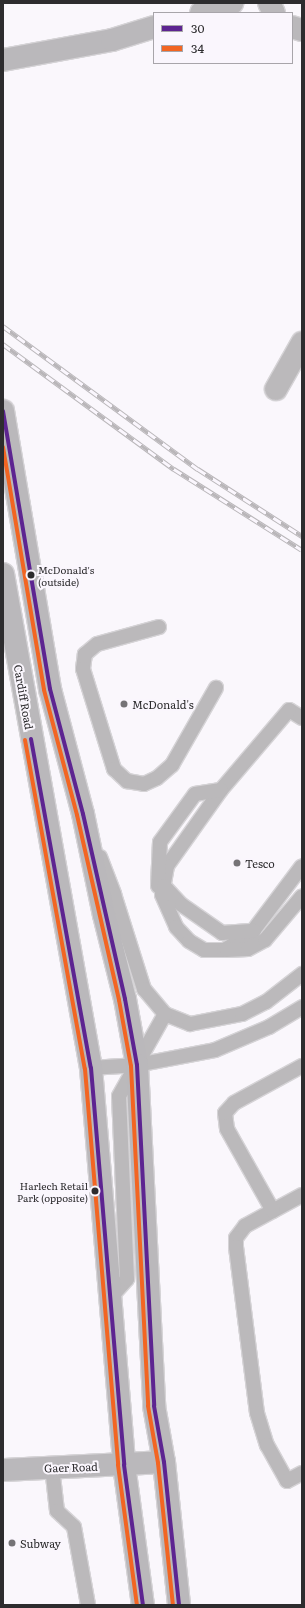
<!DOCTYPE html>
<style>
body{margin:0}
#map{position:relative;width:305px;height:1608px;overflow:hidden;background:#faf7fc;font-family:Literata,serif}
div>[style]{position:absolute}
[style*='--x']{left:calc(var(--x)*1px);top:calc(var(--y)*1px);width:calc(var(--w)*1px);rotate:calc(var(--a)*1deg)}
.roads{filter:drop-shadow(1px 0 #d5d3d6) drop-shadow(-1px 0 #d5d3d6) drop-shadow(0 1px #d5d3d6) drop-shadow(0 -1px #d5d3d6)}
.lane>*{height:14px;margin:-7px;padding:0 7px;transform-origin:7px;border-radius:7px;background:#bbb9bb}
.street>*{height:22px;margin:-11px;padding:0 11px;transform-origin:11px;border-radius:11px;background:#bbb9bb}
.secondary>*{height:22px;margin:-11px;padding:0 11px;transform-origin:11px;border-radius:11px;background:#bab8bb}
.rail>*{height:4.5px;margin-top:-2.25px;transform-origin:0;background:repeating-linear-gradient(90deg,#faf6fd 0 9px,#b9b6b9 0 18px);box-sizing:border-box;border-block:1px solid #b9b6b9}
.bus-1>*{height:4px;margin:-2px;padding:0 2px;transform-origin:2px;border-radius:2px;background:#5d2491}
.bus-2>*{height:4px;margin:-2px;padding:0 2px;transform-origin:2px;border-radius:2px;background:#f26522}
.dots>*{width:11px;height:11px;translate:-50% -50%;box-sizing:border-box;border:2px solid #faf6fd;border-radius:50%}
span{translate:-50% -50%;white-space:nowrap;text-align:center;line-height:1.15;-webkit-text-stroke:4px #faf6fd;paint-order:stroke}
.bus-label{font-size:10px;color:#2d2c2e}
.left{translate:0 -50%;text-align:left}
.right{translate:-100% -50%;text-align:right}
.street-label{font-size:11px;color:#2d2c2e}
.poi-label{font-size:11px;color:#2d2c2e}
.frame{position:absolute;inset:0;border:4px solid #2d2c2e;pointer-events:none}
.legend{position:absolute;left:153px;top:12px;width:140px;height:52px;box-sizing:border-box;background:#faf6fd;border:1px solid #a8a5aa;margin:0;padding:5px 7px;list-style:none;font-size:12px;color:#2d2c2e}
.legend li{display:flex;align-items:center;gap:8px;height:20px}
.legend b{width:20px;border:1px solid #a8a5aa}
</style>
<div id="map">
<div class="roads">
<div class="lane">
<i style="--x:159;--y:627;--w:64;--a:164.7"></i>
<i style="--x:97;--y:644;--w:16;--a:140"></i>
<i style="--x:85;--y:654;--w:15;--a:98"></i>
<i style="--x:83;--y:669;--w:105;--a:72.8"></i>
<i style="--x:114;--y:769;--w:18;--a:43"></i>
<i style="--x:127;--y:781;--w:17;--a:10"></i>
<i style="--x:144;--y:784;--w:14;--a:-25"></i>
<i style="--x:157;--y:778;--w:20;--a:-41"></i>
<i style="--x:172;--y:765;--w:89;--a:-60.3"></i>
<i style="--x:302;--y:718;--w:15;--a:-148"></i>
<i style="--x:289;--y:710;--w:105;--a:130.4"></i>
<i style="--x:221;--y:790;--w:93;--a:125.4"></i>
<i style="--x:167;--y:866;--w:29;--a:100"></i>
<i style="--x:162;--y:895;--w:35;--a:66"></i>
<i style="--x:176;--y:927;--w:19;--a:47"></i>
<i style="--x:189;--y:941;--w:17;--a:31"></i>
<i style="--x:204;--y:950;--w:20;--a:0"></i>
<i style="--x:224;--y:950;--w:30;--a:-30"></i>
<i style="--x:250;--y:935;--w:86;--a:-53"></i>
<i style="--x:100;--y:857;--w:40;--a:69"></i>
<i style="--x:114;--y:894;--w:100;--a:72.5"></i>
<i style="--x:144;--y:989;--w:33;--a:50"></i>
<i style="--x:165;--y:1014;--w:27;--a:22"></i>
<i style="--x:190;--y:1024;--w:53;--a:-10.9"></i>
<i style="--x:242;--y:1014;--w:27;--a:-27"></i>
<i style="--x:266;--y:1002;--w:46;--a:-37.9"></i>
<i style="--x:158;--y:886;--w:44;--a:-87.4"></i>
<i style="--x:160;--y:842;--w:59;--a:-53.9"></i>
<i style="--x:195;--y:794;--w:26;--a:-9"></i>
<i style="--x:164;--y:886;--w:26;--a:47"></i>
<i style="--x:182;--y:905;--w:49;--a:35"></i>
<i style="--x:222;--y:933;--w:32;--a:-4"></i>
<i style="--x:227;--y:950;--w:21;--a:-3"></i>
<i style="--x:248;--y:949;--w:19;--a:-28"></i>
<i style="--x:265;--y:940;--w:57;--a:-49.9"></i>
<i style="--x:91;--y:1068;--w:46;--a:-3.7"></i>
<i style="--x:137;--y:1065;--w:79;--a:-10.9"></i>
<i style="--x:215;--y:1050;--w:59;--a:-23.1"></i>
<i style="--x:269;--y:1027;--w:39;--a:-31"></i>
<i style="--x:302;--y:1195;--w:65;--a:151.5"></i>
<i style="--x:245;--y:1226;--w:15;--a:127"></i>
<i style="--x:236;--y:1238;--w:9;--a:90"></i>
<i style="--x:236;--y:1247;--w:167;--a:82.8"></i>
<i style="--x:257;--y:1413;--w:34;--a:73"></i>
<i style="--x:267;--y:1445;--w:41;--a:60.9"></i>
<i style="--x:287;--y:1481;--w:17;--a:-28"></i>
<i style="--x:273;--y:1211;--w:94;--a:-119.3"></i>
<i style="--x:227;--y:1129;--w:16;--a:-97"></i>
<i style="--x:225;--y:1113;--w:13;--a:-48"></i>
<i style="--x:234;--y:1103;--w:77;--a:-28.6"></i>
<i style="--x:111;--y:1297;--w:24;--a:-48"></i>
<i style="--x:127;--y:1279;--w:183;--a:-92.5"></i>
<i style="--x:119;--y:1096;--w:94;--a:-60.7"></i>
<i style="--x:52;--y:1467;--w:44;--a:83.5"></i>
<i style="--x:57;--y:1511;--w:23;--a:43"></i>
<i style="--x:74;--y:1527;--w:79;--a:79.8"></i>
</div>
<div class="street">
<i style="--x:276;--y:389;--w:53;--a:-60.5"></i>
</div>
<div class="secondary">
<i style="--x:269;--y:3;--w:11;--a:63"></i>
<i style="--x:201;--y:13;--w:33;--a:-18"></i>
<i style="--x:292;--y:27;--w:10;--a:17"></i>
<i style="--x:3;--y:60;--w:111;--a:-10.4"></i>
<i style="--x:112;--y:40;--w:44;--a:-17.2"></i>
<i style="--x:3;--y:411;--w:282;--a:80.4"></i>
<i style="--x:50;--y:689;--w:129;--a:75.2"></i>
<i style="--x:83;--y:814;--w:103;--a:78.3"></i>
<i style="--x:104;--y:915;--w:87;--a:76"></i>
<i style="--x:125;--y:999;--w:67;--a:79.7"></i>
<i style="--x:137;--y:1065;--w:341;--a:87.1"></i>
<i style="--x:154;--y:1406;--w:57;--a:79.9"></i>
<i style="--x:164;--y:1462;--w:144;--a:84"></i>
<i style="--x:3;--y:574;--w:502;--a:79.9"></i>
<i style="--x:91;--y:1068;--w:398;--a:85.2"></i>
<i style="--x:124;--y:1465;--w:141;--a:82.3"></i>
<i style="--x:3;--y:1470;--w:161;--a:-2.8"></i>
</div>
</div>
<div class="rail">
<i style="--x:3;--y:326;--w:242;--a:36.3"></i>
<i style="--x:198;--y:469;--w:124;--a:32.8"></i>
<i style="--x:3;--y:344;--w:212;--a:36.2"></i>
<i style="--x:174;--y:469;--w:151;--a:32.3"></i>
</div>
<div class="bus-1">
<i style="--x:3;--y:411;--w:282;--a:80.4"></i>
<i style="--x:50;--y:689;--w:129;--a:75.2"></i>
<i style="--x:83;--y:814;--w:190;--a:77.2"></i>
<i style="--x:125;--y:999;--w:67;--a:79.7"></i>
<i style="--x:137;--y:1065;--w:341;--a:87.1"></i>
<i style="--x:154;--y:1406;--w:57;--a:79.9"></i>
<i style="--x:164;--y:1462;--w:144;--a:84"></i>
<i style="--x:31;--y:739;--w:334;--a:79.7"></i>
<i style="--x:91;--y:1068;--w:398;--a:85.2"></i>
<i style="--x:124;--y:1465;--w:141;--a:82.3"></i>
</div>
<div class="bus-2">
<i style="--x:3;--y:447;--w:246;--a:80.4"></i>
<i style="--x:44;--y:690;--w:129;--a:75.2"></i>
<i style="--x:77;--y:815;--w:190;--a:77.2"></i>
<i style="--x:119;--y:1000;--w:67;--a:79.7"></i>
<i style="--x:131;--y:1066;--w:340;--a:87.1"></i>
<i style="--x:148;--y:1406;--w:58;--a:80"></i>
<i style="--x:158;--y:1463;--w:143;--a:84"></i>
<i style="--x:25;--y:740;--w:334;--a:79.7"></i>
<i style="--x:85;--y:1069;--w:397;--a:85.2"></i>
<i style="--x:118;--y:1465;--w:141;--a:82.3"></i>
</div>
<div class="dots">
<i style="left:31px;top:575px;background:#2d2c2e"></i>
<i style="left:124px;top:704px;background:#757376"></i>
<i style="left:237px;top:863px;background:#757376"></i>
<i style="left:95px;top:1191px;background:#2d2c2e"></i>
<i style="left:12px;top:1543px;background:#757376"></i>
</div>
<div class="bus-label">
<span class="left" style="left:38px;top:575px">McDonald's<br>(outside)</span>
<span class="right" style="left:88px;top:1191px">Harlech Retail<br>Park (opposite)</span>
</div>
<div class="street-label">
<span style="left:24px;top:697px;rotate:80deg">Cardiff Road</span>
<span style="left:71px;top:1467px;rotate:-2deg">Gaer Road</span>
</div>
<div class="poi-label">
<span class="left" style="left:132px;top:704px">McDonald's</span>
<span class="left" style="left:245px;top:863px">Tesco</span>
<span class="left" style="left:20px;top:1543px">Subway</span>
</div>
<div class="frame"></div>
<ul class="legend">
<li><b style="height:5px;background:#5d2491"></b>30</li>
<li><b style="height:5px;background:#f26522"></b>34</li>
</ul>
</div>
